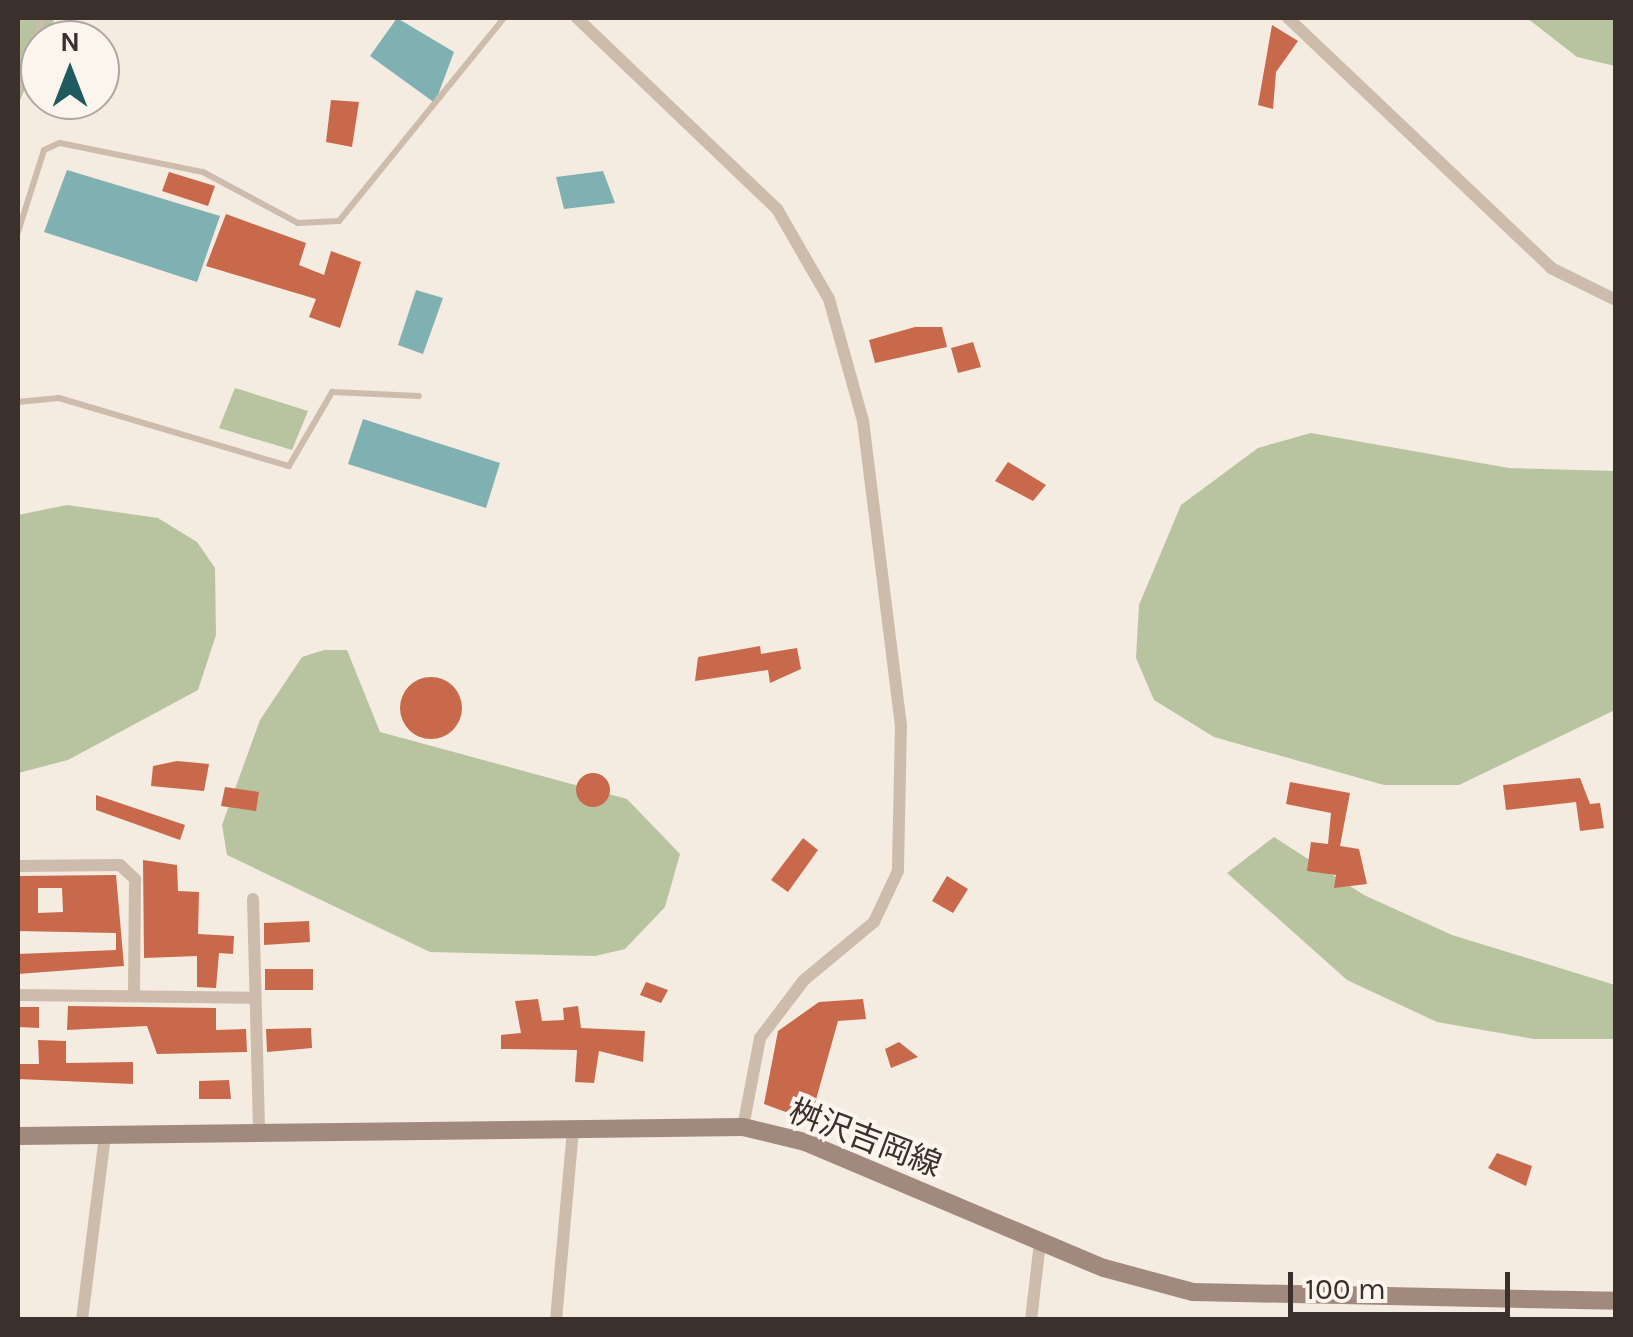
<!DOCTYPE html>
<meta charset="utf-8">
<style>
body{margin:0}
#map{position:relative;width:1633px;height:1337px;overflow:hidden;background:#f4ebe1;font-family:Karla,"Noto Sans JP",sans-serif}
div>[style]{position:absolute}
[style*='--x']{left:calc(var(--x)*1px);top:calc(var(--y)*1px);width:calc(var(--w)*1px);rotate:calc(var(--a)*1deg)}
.green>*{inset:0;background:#b8c4a0}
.water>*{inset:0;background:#7fb0b2}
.building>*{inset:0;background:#c8694b}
.round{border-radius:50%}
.lane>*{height:6px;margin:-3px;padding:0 3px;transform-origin:3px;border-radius:3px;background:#cdbbac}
.street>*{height:12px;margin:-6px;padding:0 6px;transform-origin:6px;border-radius:6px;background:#cdbbac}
.secondary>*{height:18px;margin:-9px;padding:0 9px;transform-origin:9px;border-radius:9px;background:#a18a7d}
span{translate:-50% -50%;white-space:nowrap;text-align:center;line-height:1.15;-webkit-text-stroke:8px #fbf5ee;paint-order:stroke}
.street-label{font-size:32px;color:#3b302b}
.frame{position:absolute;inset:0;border:20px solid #3b302b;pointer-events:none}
.north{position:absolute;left:20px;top:20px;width:100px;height:100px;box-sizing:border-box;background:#fbf5ee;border:2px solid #aea6a0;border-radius:50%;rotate:0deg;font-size:28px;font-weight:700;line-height:40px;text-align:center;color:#3b302b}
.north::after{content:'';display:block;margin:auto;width:35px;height:45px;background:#1f5a5e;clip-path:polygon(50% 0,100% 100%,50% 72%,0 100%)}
.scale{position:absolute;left:1288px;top:1272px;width:222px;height:45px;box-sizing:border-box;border:5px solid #3b302b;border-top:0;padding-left:12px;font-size:30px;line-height:35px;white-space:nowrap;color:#3b302b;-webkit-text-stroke:8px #fbf5ee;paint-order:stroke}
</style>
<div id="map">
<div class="green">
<i style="clip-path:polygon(18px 18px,55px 18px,18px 105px)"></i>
<i style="clip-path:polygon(1527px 18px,1615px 18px,1615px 66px,1577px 57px)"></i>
<i style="clip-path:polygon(235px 388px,308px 411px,292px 450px,219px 428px)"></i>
<i style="clip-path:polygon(1311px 433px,1509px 468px,1615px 471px,1615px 710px,1459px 785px,1384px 785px,1214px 737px,1154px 700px,1136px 658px,1139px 605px,1181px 505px,1258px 448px)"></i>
<i style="clip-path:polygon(67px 505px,158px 518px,197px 542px,215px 568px,216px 635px,198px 690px,68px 760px,18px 773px,18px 515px)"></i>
<i style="clip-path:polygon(324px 650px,347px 650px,380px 732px,627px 799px,680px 854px,665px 907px,625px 949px,595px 956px,430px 952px,227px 855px,222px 825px,260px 720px,302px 657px)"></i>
<i style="clip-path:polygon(1274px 837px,1364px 895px,1452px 935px,1615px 985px,1615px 1039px,1534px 1039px,1437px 1022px,1347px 980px,1227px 873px)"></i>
</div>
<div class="water">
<i style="clip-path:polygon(397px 18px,454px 52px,435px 103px,370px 56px)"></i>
<i style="clip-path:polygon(67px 170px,220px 216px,197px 282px,44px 232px)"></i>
<i style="clip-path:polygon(603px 171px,615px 203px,564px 209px,556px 177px)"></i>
<i style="clip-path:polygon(416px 290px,443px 298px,423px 354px,398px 345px)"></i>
<i style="clip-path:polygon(363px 419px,500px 463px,486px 508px,348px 464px)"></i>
</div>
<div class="building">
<i style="clip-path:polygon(1272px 25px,1298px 41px,1276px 72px,1273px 109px,1258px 105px)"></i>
<i style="clip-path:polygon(331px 100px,359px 102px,352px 147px,326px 142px)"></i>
<i style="clip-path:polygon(169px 172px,215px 186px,208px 206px,162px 191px)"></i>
<i style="clip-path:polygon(226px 214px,306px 243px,299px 265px,324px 275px,331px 251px,361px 262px,340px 328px,309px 317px,316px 299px,206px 266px)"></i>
<i style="clip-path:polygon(915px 327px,942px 327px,947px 347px,875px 363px,869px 340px)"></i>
<i style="clip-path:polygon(973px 342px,981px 367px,958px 373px,951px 348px)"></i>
<i style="clip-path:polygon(1008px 462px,1046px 485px,1033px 501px,995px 481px)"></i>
<i style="clip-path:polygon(760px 646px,761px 654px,797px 648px,801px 669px,770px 683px,768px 670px,695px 681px,698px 657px)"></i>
<i class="round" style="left:400px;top:677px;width:62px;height:62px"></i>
<i style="clip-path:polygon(177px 761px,209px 764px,204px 791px,151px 786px,153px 766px)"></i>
<i class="round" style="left:576px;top:773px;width:34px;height:34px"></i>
<i style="clip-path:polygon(1580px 778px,1590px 804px,1600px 803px,1604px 828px,1580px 831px,1576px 802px,1506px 810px,1503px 785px)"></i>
<i style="clip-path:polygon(1290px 782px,1350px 793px,1340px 846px,1359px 849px,1367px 884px,1334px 888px,1336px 875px,1307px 871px,1311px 842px,1328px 844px,1331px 813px,1286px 804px)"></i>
<i style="clip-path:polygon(225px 787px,259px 792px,256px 811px,221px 806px)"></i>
<i style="clip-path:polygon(96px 795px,185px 825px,180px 840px,96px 810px)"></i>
<i style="clip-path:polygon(803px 838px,818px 850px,788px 892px,771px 880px)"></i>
<i style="clip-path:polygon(143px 860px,177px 865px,178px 891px,199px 892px,198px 934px,234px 936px,233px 954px,219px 953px,216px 988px,197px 987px,197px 956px,144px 958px)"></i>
<i style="clip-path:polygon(evenodd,116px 875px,124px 966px,18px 974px,18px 954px,116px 950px,116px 933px,18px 931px,18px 876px,116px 875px,38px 888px,62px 888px,63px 912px,38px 913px,38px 888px)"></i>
<i style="clip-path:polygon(947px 876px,968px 889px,953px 913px,932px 901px)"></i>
<i style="clip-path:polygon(309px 921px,310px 942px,264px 945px,264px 923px)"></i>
<i style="clip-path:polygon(265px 969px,313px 969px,313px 990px,265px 990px)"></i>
<i style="clip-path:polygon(646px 982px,668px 990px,661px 1003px,640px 995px)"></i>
<i style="clip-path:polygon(538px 999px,542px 1021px,564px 1020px,563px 1008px,578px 1006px,581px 1028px,645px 1031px,643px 1062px,599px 1051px,594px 1083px,575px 1082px,577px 1050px,501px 1049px,501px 1035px,521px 1033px,515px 1001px)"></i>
<i style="clip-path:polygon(863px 999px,866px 1019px,838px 1021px,810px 1121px,764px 1104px,778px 1031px,819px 1002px)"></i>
<i style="clip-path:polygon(68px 1006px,216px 1008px,216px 1030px,246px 1029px,247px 1052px,157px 1054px,147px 1026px,67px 1030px)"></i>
<i style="clip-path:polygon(18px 1007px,39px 1007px,39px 1028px,18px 1027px)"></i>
<i style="clip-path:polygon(311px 1028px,312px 1048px,267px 1052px,266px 1029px)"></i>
<i style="clip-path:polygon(38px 1040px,66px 1041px,66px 1063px,133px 1062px,133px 1084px,18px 1079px,18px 1064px,39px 1064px)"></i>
<i style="clip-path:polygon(899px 1042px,918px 1057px,891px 1068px,885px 1049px)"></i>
<i style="clip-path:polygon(229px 1080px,231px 1099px,199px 1099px,199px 1081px)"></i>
<i style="clip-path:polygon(1497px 1153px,1532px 1166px,1526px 1186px,1488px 1168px)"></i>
</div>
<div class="lane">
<i style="--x:18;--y:91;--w:77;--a:-71.8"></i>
<i style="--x:18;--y:232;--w:86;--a:-72.4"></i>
<i style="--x:44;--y:150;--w:17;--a:-24"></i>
<i style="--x:60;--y:143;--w:146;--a:11.5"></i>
<i style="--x:203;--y:172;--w:108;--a:28.2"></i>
<i style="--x:298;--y:223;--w:41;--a:-2.8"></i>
<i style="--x:339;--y:221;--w:262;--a:-50.9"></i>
<i style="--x:18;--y:402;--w:41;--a:-5.6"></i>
<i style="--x:59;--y:398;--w:240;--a:16.5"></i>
<i style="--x:289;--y:466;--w:86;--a:-59.8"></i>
<i style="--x:332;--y:392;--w:87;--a:2.6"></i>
</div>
<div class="street">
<i style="--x:577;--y:18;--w:277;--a:43.7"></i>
<i style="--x:777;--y:209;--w:104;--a:60"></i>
<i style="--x:829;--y:299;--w:127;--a:74.4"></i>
<i style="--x:863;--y:421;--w:305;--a:82.9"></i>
<i style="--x:901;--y:724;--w:147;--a:91.2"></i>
<i style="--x:898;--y:871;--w:56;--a:115.2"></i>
<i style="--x:874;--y:922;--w:91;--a:140.4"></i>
<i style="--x:804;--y:980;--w:73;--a:127.2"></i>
<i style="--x:760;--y:1038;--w:91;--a:100.8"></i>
<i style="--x:1288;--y:18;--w:363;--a:43.5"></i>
<i style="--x:1551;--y:268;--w:72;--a:26.2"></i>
<i style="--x:18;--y:866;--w:102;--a:-0.6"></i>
<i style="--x:120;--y:865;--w:21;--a:43"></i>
<i style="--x:135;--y:879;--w:116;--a:90.5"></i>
<i style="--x:253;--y:899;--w:232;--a:88.5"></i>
<i style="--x:18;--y:995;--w:233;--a:0.7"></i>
<i style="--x:82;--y:1320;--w:186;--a:-82.9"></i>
<i style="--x:556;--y:1320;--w:192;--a:-84.9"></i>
<i style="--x:1031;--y:1320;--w:79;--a:-83.4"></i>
</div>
<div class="secondary">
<i style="--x:18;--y:1136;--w:725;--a:-0.71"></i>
<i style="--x:743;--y:1127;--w:64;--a:13.6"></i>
<i style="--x:805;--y:1142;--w:324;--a:22.9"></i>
<i style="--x:1104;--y:1268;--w:92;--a:15.1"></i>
<i style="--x:1193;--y:1292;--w:423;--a:1.2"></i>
</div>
<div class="street-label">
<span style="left:865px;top:1139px;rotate:21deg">桝沢吉岡線</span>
</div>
<div class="frame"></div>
<div class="north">N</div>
<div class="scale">100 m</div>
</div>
